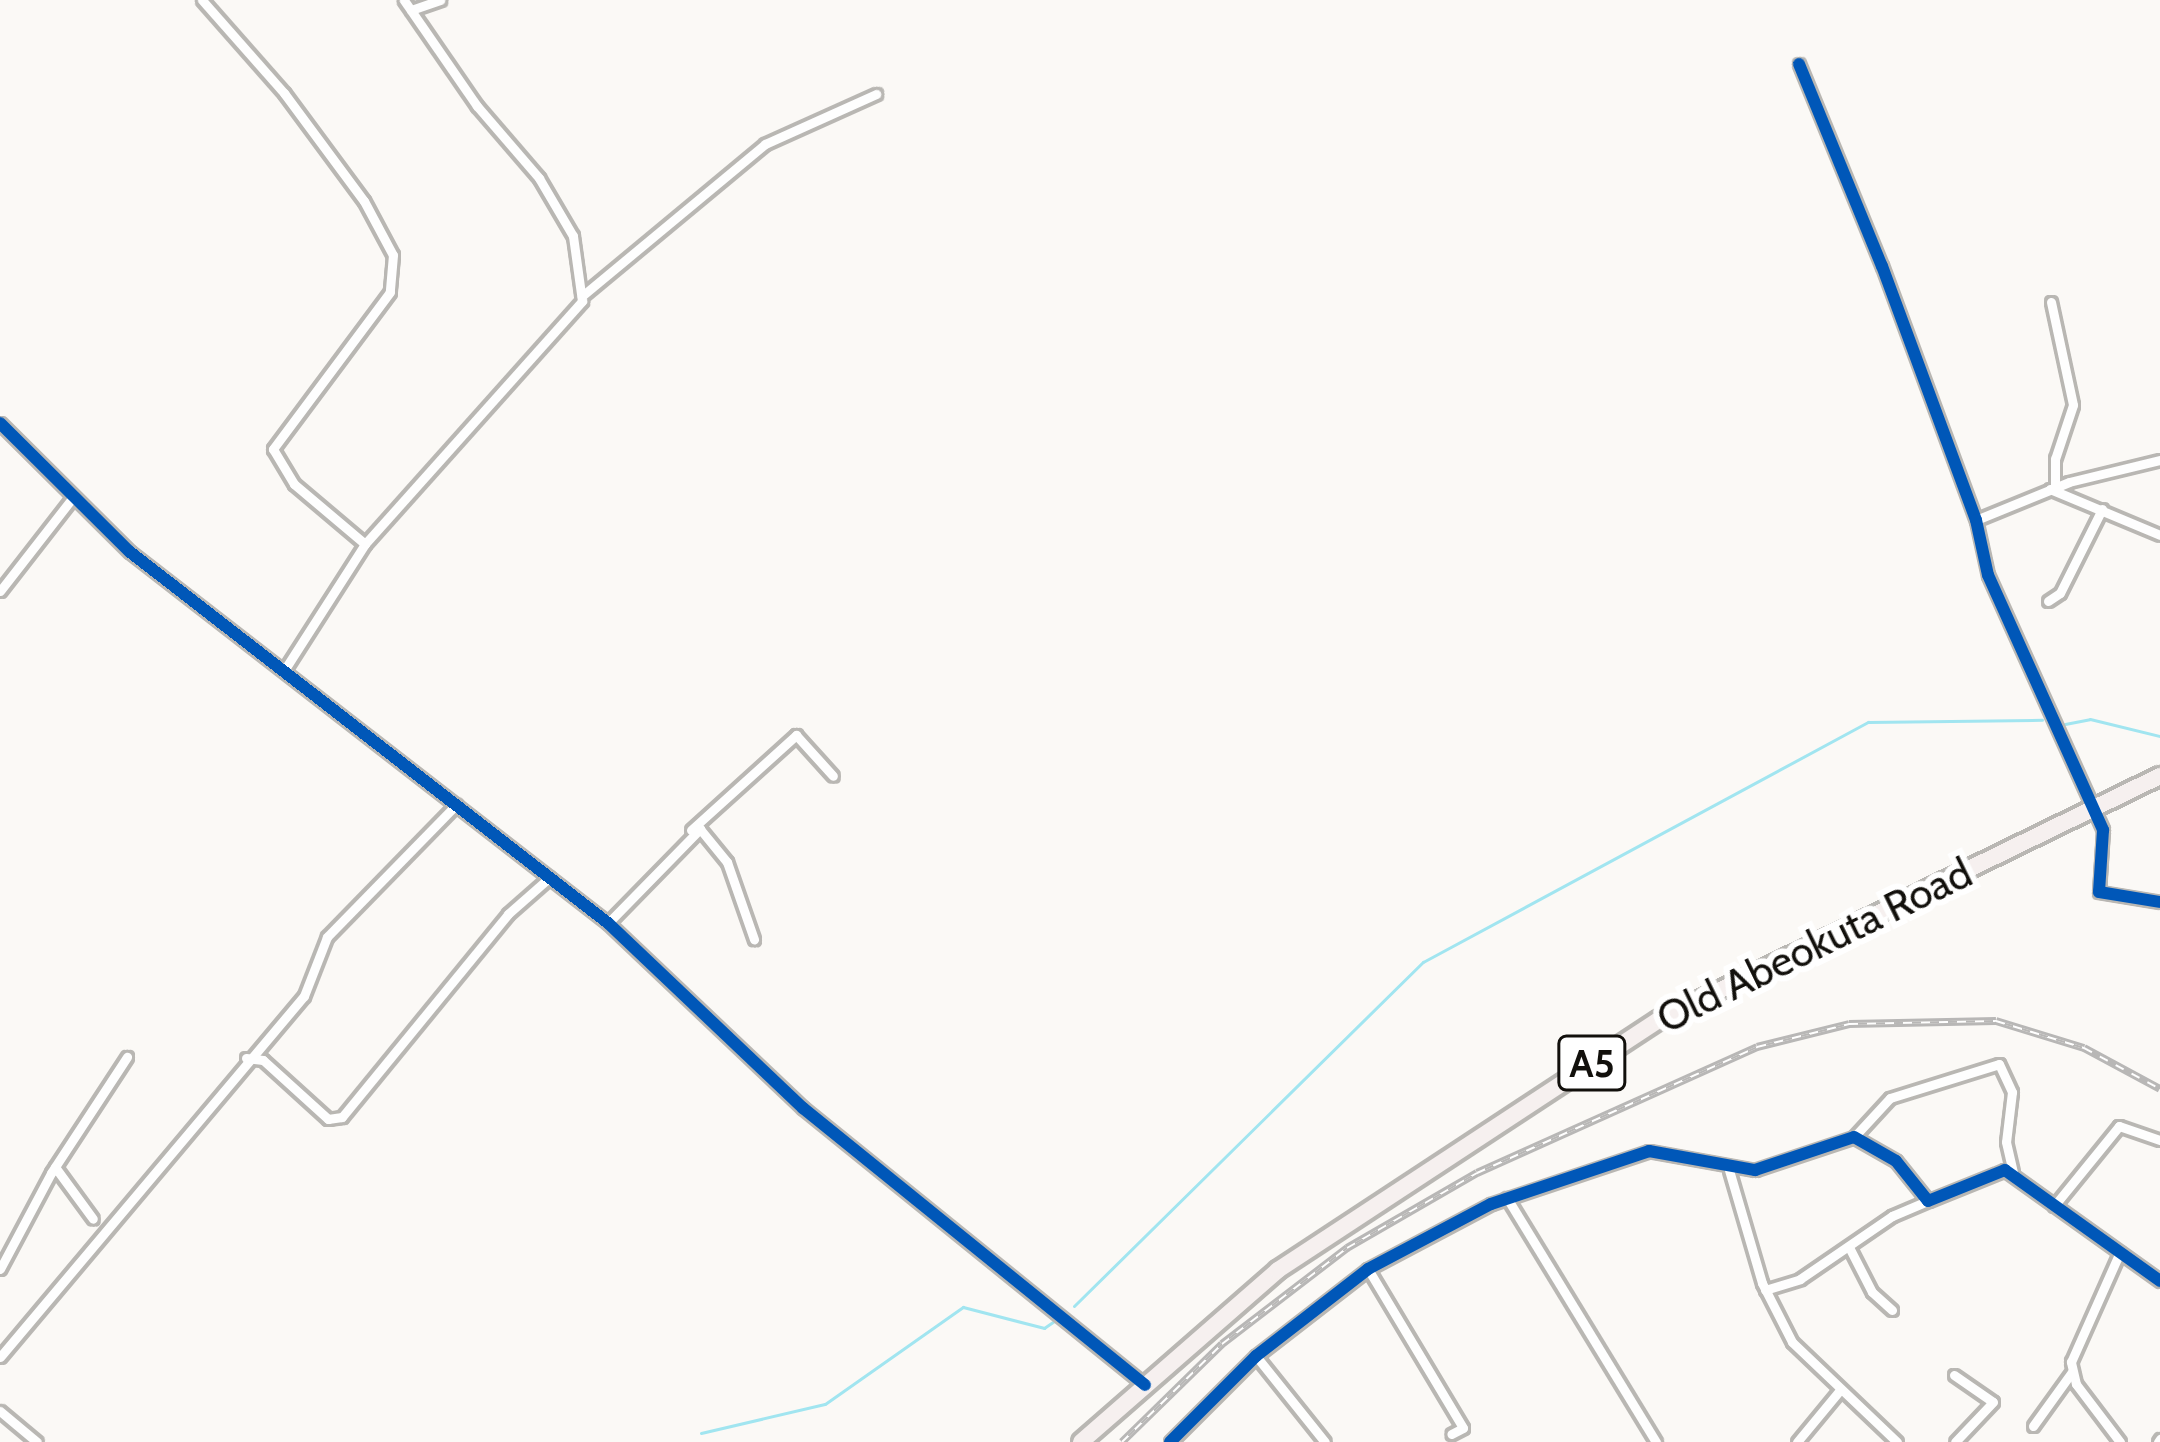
<!DOCTYPE html>
<style>
body{margin:0}
#map{position:relative;width:2160px;height:1442px;overflow:hidden;background:#fbf9f6;font-family:Cabin,sans-serif}
div>[style]{position:absolute}
[style*='--x']{left:calc(var(--x)*1px);top:calc(var(--y)*1px);width:calc(var(--w)*1px);rotate:calc(var(--a)*1deg)}
.stream>*{height:3px;margin:-1.5px;padding:0 1.5px;transform-origin:1.5px;border-radius:1.5px;background:#a1e5f0}
.roads{filter:drop-shadow(3px 0 #b9b7b3) drop-shadow(-3px 0 #b9b7b3) drop-shadow(0 3px #b9b7b3) drop-shadow(0 -3px #b9b7b3)}
.street>*{height:9px;margin:-4.5px;padding:0 4.5px;transform-origin:4.5px;border-radius:4.5px;background:#fefefe}
.highway>*{height:16px;margin:-8px;padding:0 8px;transform-origin:8px;border-radius:8px;background:#f6f0ef}
.rail>*{height:8px;margin-top:-4px;transform-origin:0;background:repeating-linear-gradient(90deg,#fff 0 9px,#b8b7b6 0 18px);box-sizing:border-box;border-block:3px solid #b8b7b6}
.cycleway>*{height:12px;margin:-6px;padding:0 6px;transform-origin:6px;border-radius:6px;background:#0057b8}
span{translate:-50% -50%;white-space:nowrap;text-align:center;line-height:1.15;-webkit-text-stroke:12px #fff;paint-order:stroke}
.shield-label span{padding:3px 9px;background:#fff;border:3px solid;border-radius:9px;-webkit-text-stroke-width:0}
.shield-label{font-size:39px;color:#12100c;font-weight:700}
.street-label{font-size:42px;color:#12100c}
</style>
<div id="map">
<div class="stream">
<i style="--x:2065;--y:724;--w:25;--a:-11"></i>
<i style="--x:2090;--y:719;--w:72;--a:13.7"></i>
<i style="--x:1074;--y:1306;--w:490;--a:-44.6"></i>
<i style="--x:1423;--y:962;--w:506;--a:-28.34"></i>
<i style="--x:1868;--y:722;--w:174;--a:-0.7"></i>
<i style="--x:701;--y:1433;--w:127;--a:-13.2"></i>
<i style="--x:825;--y:1404;--w:169;--a:-35.1"></i>
<i style="--x:963;--y:1307;--w:84;--a:14.5"></i>
<i style="--x:1044;--y:1328;--w:11;--a:-34"></i>
</div>
<div class="roads">
<div class="street">
<i style="--x:202;--y:0;--w:124;--a:48.6"></i>
<i style="--x:284;--y:93;--w:134;--a:53.5"></i>
<i style="--x:364;--y:201;--w:61;--a:61.8"></i>
<i style="--x:393;--y:255;--w:37;--a:95"></i>
<i style="--x:390;--y:292;--w:196;--a:126.7"></i>
<i style="--x:273;--y:449;--w:41;--a:59"></i>
<i style="--x:294;--y:484;--w:93;--a:40.2"></i>
<i style="--x:411;--y:10;--w:31;--a:-19"></i>
<i style="--x:1799;--y:64;--w:218;--a:67.7"></i>
<i style="--x:1882;--y:266;--w:271;--a:69.7"></i>
<i style="--x:1976;--y:520;--w:56;--a:77.7"></i>
<i style="--x:1988;--y:575;--w:280;--a:65.7"></i>
<i style="--x:2103;--y:830;--w:62;--a:93.7"></i>
<i style="--x:2099;--y:892;--w:62;--a:9.3"></i>
<i style="--x:582;--y:296;--w:238;--a:-39.7"></i>
<i style="--x:765;--y:144;--w:122;--a:-24.2"></i>
<i style="--x:2051;--y:302;--w:105;--a:77.9"></i>
<i style="--x:2073;--y:405;--w:57;--a:108.4"></i>
<i style="--x:2055;--y:459;--w:28;--a:90"></i>
<i style="--x:0;--y:423;--w:183;--a:44.8"></i>
<i style="--x:130;--y:552;--w:605;--a:37.82"></i>
<i style="--x:608;--y:923;--w:269;--a:43.5"></i>
<i style="--x:803;--y:1108;--w:440;--a:39"></i>
<i style="--x:2050;--y:489;--w:119;--a:22.7"></i>
<i style="--x:1976;--y:520;--w:100;--a:-22.2"></i>
<i style="--x:2069;--y:482;--w:94;--a:-13.6"></i>
<i style="--x:0;--y:591;--w:114;--a:-52.1"></i>
<i style="--x:2048;--y:601;--w:14;--a:-34"></i>
<i style="--x:2060;--y:593;--w:94;--a:-63.4"></i>
<i style="--x:285;--y:669;--w:148;--a:-57.4"></i>
<i style="--x:365;--y:544;--w:326;--a:-48.2"></i>
<i style="--x:582;--y:301;--w:66;--a:-97.9"></i>
<i style="--x:573;--y:236;--w:67;--a:-120.4"></i>
<i style="--x:539;--y:178;--w:95;--a:-130.7"></i>
<i style="--x:477;--y:106;--w:129;--a:-124.6"></i>
<i style="--x:691;--y:830;--w:142;--a:-42.1"></i>
<i style="--x:796;--y:735;--w:55;--a:47.9"></i>
<i style="--x:608;--y:923;--w:132;--a:-45.6"></i>
<i style="--x:700;--y:829;--w:43;--a:50.7"></i>
<i style="--x:727;--y:862;--w:82;--a:70.7"></i>
<i style="--x:246;--y:1058;--w:17;--a:7"></i>
<i style="--x:263;--y:1060;--w:88;--a:42.2"></i>
<i style="--x:328;--y:1119;--w:14;--a:-8"></i>
<i style="--x:342;--y:1117;--w:262;--a:-50.7"></i>
<i style="--x:508;--y:914;--w:55;--a:-41.3"></i>
<i style="--x:1854;--y:1137;--w:53;--a:-47.3"></i>
<i style="--x:1890;--y:1098;--w:114;--a:-17.3"></i>
<i style="--x:1999;--y:1064;--w:31;--a:65"></i>
<i style="--x:2012;--y:1092;--w:50;--a:96.8"></i>
<i style="--x:2006;--y:1142;--w:31;--a:77"></i>
<i style="--x:55;--y:1167;--w:64;--a:53.8"></i>
<i style="--x:1729;--y:1170;--w:118;--a:73.7"></i>
<i style="--x:1762;--y:1283;--w:66;--a:63"></i>
<i style="--x:1792;--y:1342;--w:145;--a:43.6"></i>
<i style="--x:1507;--y:1198;--w:286;--a:58.6"></i>
<i style="--x:2054;--y:1206;--w:103;--a:-50.9"></i>
<i style="--x:2119;--y:1126;--w:43;--a:18.9"></i>
<i style="--x:1850;--y:1249;--w:48;--a:62.9"></i>
<i style="--x:1872;--y:1292;--w:27;--a:42"></i>
<i style="--x:0;--y:1269;--w:109;--a:-62"></i>
<i style="--x:51;--y:1173;--w:139;--a:-56.8"></i>
<i style="--x:1368;--y:1269;--w:185;--a:59.1"></i>
<i style="--x:1463;--y:1428;--w:13;--a:153"></i>
<i style="--x:1765;--y:1290;--w:37;--a:-17"></i>
<i style="--x:1800;--y:1279;--w:112;--a:-34.4"></i>
<i style="--x:1892;--y:1216;--w:39;--a:-23"></i>
<i style="--x:1256;--y:1356;--w:110;--a:51.3"></i>
<i style="--x:0;--y:1357;--w:472;--a:-49.9"></i>
<i style="--x:304;--y:996;--w:63;--a:-68.7"></i>
<i style="--x:327;--y:937;--w:185;--a:-45.7"></i>
<i style="--x:1954;--y:1375;--w:47;--a:34.7"></i>
<i style="--x:1993;--y:1402;--w:55;--a:133.5"></i>
<i style="--x:0;--y:1411;--w:48;--a:40"></i>
<i style="--x:2033;--y:1426;--w:67;--a:-54.2"></i>
<i style="--x:1170;--y:1442;--w:122;--a:-45"></i>
<i style="--x:1256;--y:1356;--w:142;--a:-37.8"></i>
<i style="--x:1368;--y:1269;--w:139;--a:-27.9"></i>
<i style="--x:1491;--y:1204;--w:167;--a:-18.5"></i>
<i style="--x:1649;--y:1151;--w:108;--a:10.2"></i>
<i style="--x:1755;--y:1170;--w:104;--a:-18.4"></i>
<i style="--x:1854;--y:1137;--w:48;--a:29.7"></i>
<i style="--x:1896;--y:1161;--w:51;--a:51.3"></i>
<i style="--x:1928;--y:1201;--w:83;--a:-21.9"></i>
<i style="--x:2005;--y:1170;--w:191;--a:35.6"></i>
<i style="--x:1797;--y:1442;--w:67;--a:-50.4"></i>
<i style="--x:2120;--y:1442;--w:73;--a:-127.2"></i>
<i style="--x:2076;--y:1384;--w:23;--a:-103"></i>
<i style="--x:2071;--y:1362;--w:120;--a:-66"></i>
<i style="--x:2158;--y:1442;--w:4;--a:-56"></i>
</div>
<div class="highway">
<i style="--x:1081;--y:1442;--w:262;--a:-41.1"></i>
<i style="--x:1278;--y:1270;--w:456;--a:-33.3"></i>
<i style="--x:1659;--y:1020;--w:557;--a:-25.97"></i>
</div>
</div>
<div class="rail">
<i style="--x:1122;--y:1442;--w:140;--a:-44.4"></i>
<i style="--x:1222;--y:1344;--w:158;--a:-37.5"></i>
<i style="--x:1347;--y:1248;--w:150;--a:-30"></i>
<i style="--x:1477;--y:1173;--w:307;--a:-24.2"></i>
<i style="--x:1757;--y:1047;--w:95;--a:-14"></i>
<i style="--x:1849;--y:1024;--w:147;--a:-1.2"></i>
<i style="--x:1996;--y:1021;--w:92;--a:17.1"></i>
<i style="--x:2084;--y:1048;--w:86;--a:28.3"></i>
</div>
<div class="cycleway">
<i style="--x:1799;--y:64;--w:218;--a:67.7"></i>
<i style="--x:1882;--y:266;--w:271;--a:69.7"></i>
<i style="--x:1976;--y:520;--w:56;--a:77.7"></i>
<i style="--x:1988;--y:575;--w:280;--a:65.7"></i>
<i style="--x:2103;--y:830;--w:62;--a:93.7"></i>
<i style="--x:2099;--y:892;--w:62;--a:9.3"></i>
<i style="--x:0;--y:423;--w:183;--a:44.8"></i>
<i style="--x:130;--y:552;--w:605;--a:37.82"></i>
<i style="--x:608;--y:923;--w:269;--a:43.5"></i>
<i style="--x:803;--y:1108;--w:440;--a:39"></i>
<i style="--x:1170;--y:1442;--w:122;--a:-45"></i>
<i style="--x:1256;--y:1356;--w:142;--a:-37.8"></i>
<i style="--x:1368;--y:1269;--w:139;--a:-27.9"></i>
<i style="--x:1491;--y:1204;--w:167;--a:-18.5"></i>
<i style="--x:1649;--y:1151;--w:108;--a:10.2"></i>
<i style="--x:1755;--y:1170;--w:104;--a:-18.4"></i>
<i style="--x:1854;--y:1137;--w:48;--a:29.7"></i>
<i style="--x:1896;--y:1161;--w:51;--a:51.3"></i>
<i style="--x:1928;--y:1201;--w:83;--a:-21.9"></i>
<i style="--x:2005;--y:1170;--w:191;--a:35.6"></i>
</div>
<div class="shield-label">
<span style="left:1592px;top:1063px">A5</span>
</div>
<div class="street-label">
<span style="left:1814px;top:945px;rotate:-26deg">Old Abeokuta Road</span>
</div>
</div>
